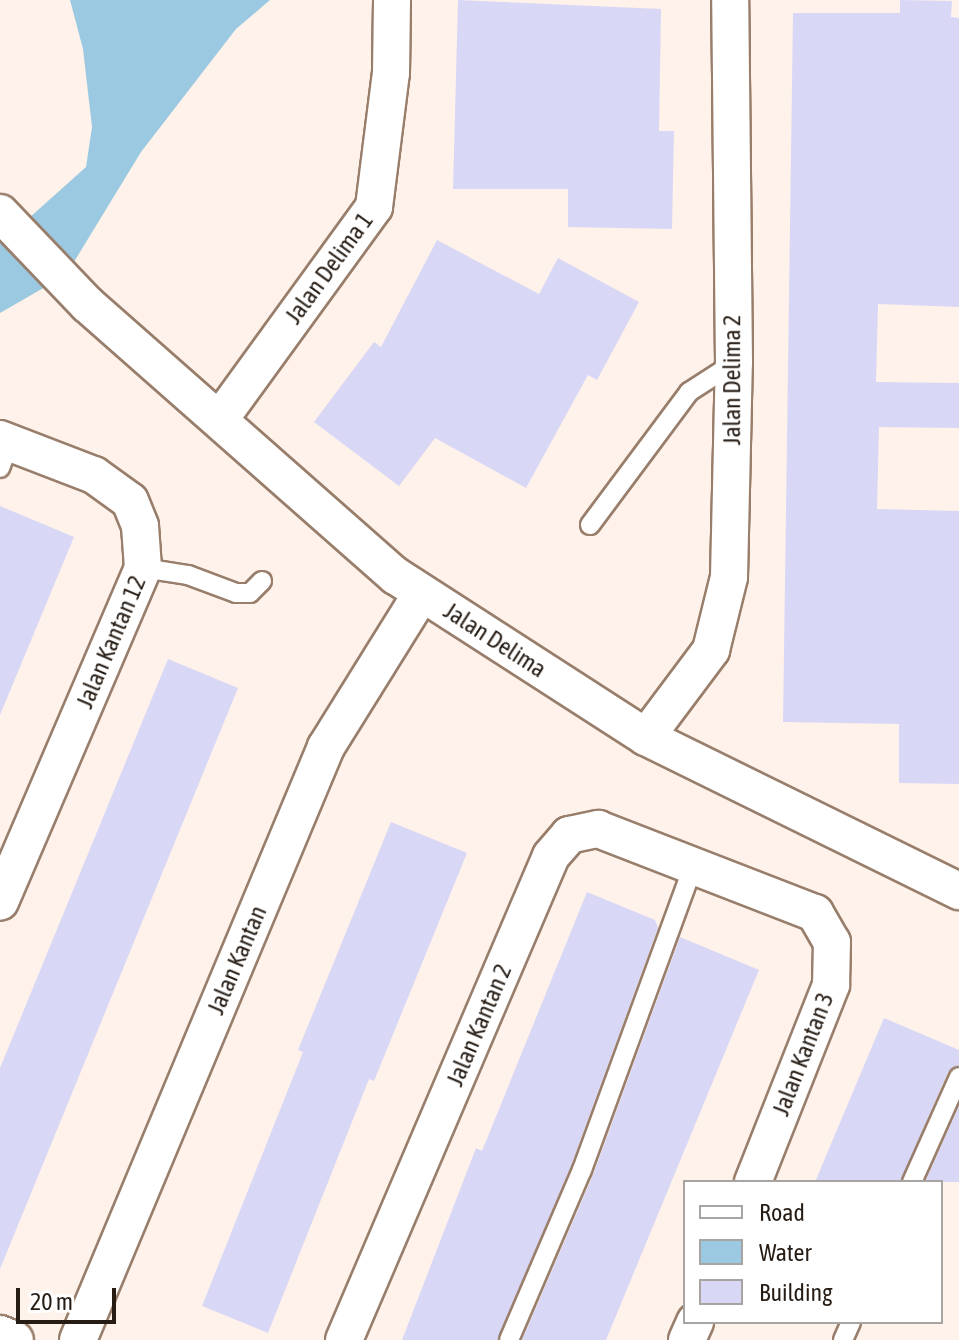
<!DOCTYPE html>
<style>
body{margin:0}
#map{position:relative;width:959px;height:1340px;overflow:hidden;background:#fef2ea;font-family:"Asap Condensed",sans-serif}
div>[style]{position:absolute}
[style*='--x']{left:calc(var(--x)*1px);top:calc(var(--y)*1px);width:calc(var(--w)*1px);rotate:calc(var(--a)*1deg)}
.water>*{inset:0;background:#9bc9e1}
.building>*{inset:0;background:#d9d7f6}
.roads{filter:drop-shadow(2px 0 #987e6b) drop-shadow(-2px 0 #987e6b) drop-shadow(0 2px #987e6b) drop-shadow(0 -2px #987e6b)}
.lane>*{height:18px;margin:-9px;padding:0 9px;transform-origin:9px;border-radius:9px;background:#fff}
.street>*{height:36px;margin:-18px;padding:0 18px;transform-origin:18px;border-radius:18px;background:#fff}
span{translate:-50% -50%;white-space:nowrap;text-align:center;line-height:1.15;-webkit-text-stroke:6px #fff;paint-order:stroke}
.street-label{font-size:24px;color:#261c14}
.legend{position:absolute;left:683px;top:1180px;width:260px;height:144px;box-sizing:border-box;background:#fff;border:2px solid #a8a4a1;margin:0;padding:10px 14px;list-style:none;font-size:24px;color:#261c14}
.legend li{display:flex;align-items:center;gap:16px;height:40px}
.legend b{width:40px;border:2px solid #a8a4a1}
.scale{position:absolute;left:16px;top:1288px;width:100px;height:36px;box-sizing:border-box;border:4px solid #261c14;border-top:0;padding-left:10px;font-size:24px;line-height:28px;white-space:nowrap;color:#261c14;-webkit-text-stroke:6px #fff;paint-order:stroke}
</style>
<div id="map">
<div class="water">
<i style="clip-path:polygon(70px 0,270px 0,236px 29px,141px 152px,66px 275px,0 313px,0 244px,86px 167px,92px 127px,83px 49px)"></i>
</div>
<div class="building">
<i style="clip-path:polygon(458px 0,661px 9px,659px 131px,674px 131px,672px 229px,568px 227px,568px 189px,453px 189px)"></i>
<i style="clip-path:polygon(900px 0,952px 1px,951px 17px,959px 18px,959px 307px,878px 304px,876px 382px,959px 383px,959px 428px,879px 427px,877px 509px,959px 511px,959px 784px,899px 783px,899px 724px,783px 722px,793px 13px,900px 13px)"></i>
<i style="clip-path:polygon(437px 240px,539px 294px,558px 258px,639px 302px,597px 380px,588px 375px,526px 488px,435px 438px,399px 486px,314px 422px,374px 342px,381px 347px)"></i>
<i style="clip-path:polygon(0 506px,74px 537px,0 715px)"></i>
<i style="clip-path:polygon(168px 659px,238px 688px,0 1269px,0 1068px)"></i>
<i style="clip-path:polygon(391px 822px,467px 853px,374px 1081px,369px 1079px,268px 1333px,202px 1306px,303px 1052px,298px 1050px)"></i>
<i style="clip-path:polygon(587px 892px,655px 920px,658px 928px,571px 1166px,497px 1340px,402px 1340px,476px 1148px,482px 1151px)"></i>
<i style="clip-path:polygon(680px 937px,759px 970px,606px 1340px,522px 1340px,593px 1175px)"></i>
<i style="clip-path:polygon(884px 1018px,959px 1050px,959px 1065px,948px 1072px,900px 1182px,815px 1182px)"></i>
<i style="clip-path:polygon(959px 1106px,959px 1182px,925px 1182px)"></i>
</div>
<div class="roads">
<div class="lane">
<i style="--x:0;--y:468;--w:28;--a:-69"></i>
<i style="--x:590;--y:525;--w:166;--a:-53.3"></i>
<i style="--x:689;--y:392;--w:54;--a:-32.8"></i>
<i style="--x:143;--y:568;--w:46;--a:8.8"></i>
<i style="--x:188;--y:575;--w:51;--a:20.6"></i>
<i style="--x:236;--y:593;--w:14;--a:0"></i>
<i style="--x:250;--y:593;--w:17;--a:-45"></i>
<i style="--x:912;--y:1182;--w:115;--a:-65.9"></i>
<i style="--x:509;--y:1340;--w:185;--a:-66.8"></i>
<i style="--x:582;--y:1170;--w:323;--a:-69.9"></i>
<i style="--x:843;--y:1340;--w:20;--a:-66"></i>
</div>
<div class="street">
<i style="--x:0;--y:213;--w:126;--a:46.3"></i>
<i style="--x:87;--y:304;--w:412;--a:41.4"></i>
<i style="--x:396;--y:576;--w:297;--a:32.8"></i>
<i style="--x:646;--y:737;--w:349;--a:26.2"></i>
<i style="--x:220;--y:419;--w:262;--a:-54"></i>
<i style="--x:374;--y:207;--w:135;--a:-82.8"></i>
<i style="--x:391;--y:73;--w:73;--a:-89.2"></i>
<i style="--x:0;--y:439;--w:101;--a:21"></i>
<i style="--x:94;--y:475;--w:44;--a:35.8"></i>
<i style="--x:130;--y:501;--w:27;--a:68"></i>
<i style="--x:140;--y:526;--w:42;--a:85.9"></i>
<i style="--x:143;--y:568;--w:363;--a:113.2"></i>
<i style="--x:646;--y:737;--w:109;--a:-53.2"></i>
<i style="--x:711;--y:650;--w:75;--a:-76.1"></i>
<i style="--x:729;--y:577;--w:214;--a:-88.7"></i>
<i style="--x:734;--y:363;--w:363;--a:-90.6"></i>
<i style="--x:0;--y:1334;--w:16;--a:22"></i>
<i style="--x:78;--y:1340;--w:643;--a:-67.3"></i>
<i style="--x:326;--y:747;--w:181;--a:-58.1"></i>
<i style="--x:344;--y:1340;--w:526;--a:-66.84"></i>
<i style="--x:551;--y:856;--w:28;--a:-49"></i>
<i style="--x:569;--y:835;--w:30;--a:-12"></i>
<i style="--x:598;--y:829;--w:233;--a:21.2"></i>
<i style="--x:815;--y:913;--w:34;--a:60"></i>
<i style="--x:832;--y:942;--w:43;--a:91.3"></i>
<i style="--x:831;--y:985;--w:212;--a:111.6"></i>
<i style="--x:687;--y:1340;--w:20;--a:-66"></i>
</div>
</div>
<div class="street-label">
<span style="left:329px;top:268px;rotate:-54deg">Jalan Delima 1</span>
<span style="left:732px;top:380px;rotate:-90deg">Jalan Delima 2</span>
<span style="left:495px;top:640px;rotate:33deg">Jalan Delima</span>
<span style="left:111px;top:642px;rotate:-67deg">Jalan Kantan 12</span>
<span style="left:237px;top:960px;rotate:-67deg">Jalan Kantan</span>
<span style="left:479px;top:1025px;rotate:-67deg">Jalan Kantan 2</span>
<span style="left:803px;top:1054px;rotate:-69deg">Jalan Kantan 3</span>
</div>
<ul class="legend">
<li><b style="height:10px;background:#fff"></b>Road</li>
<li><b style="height:22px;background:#9bc9e1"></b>Water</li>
<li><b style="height:22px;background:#d9d7f6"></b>Building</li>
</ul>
<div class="scale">20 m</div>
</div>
